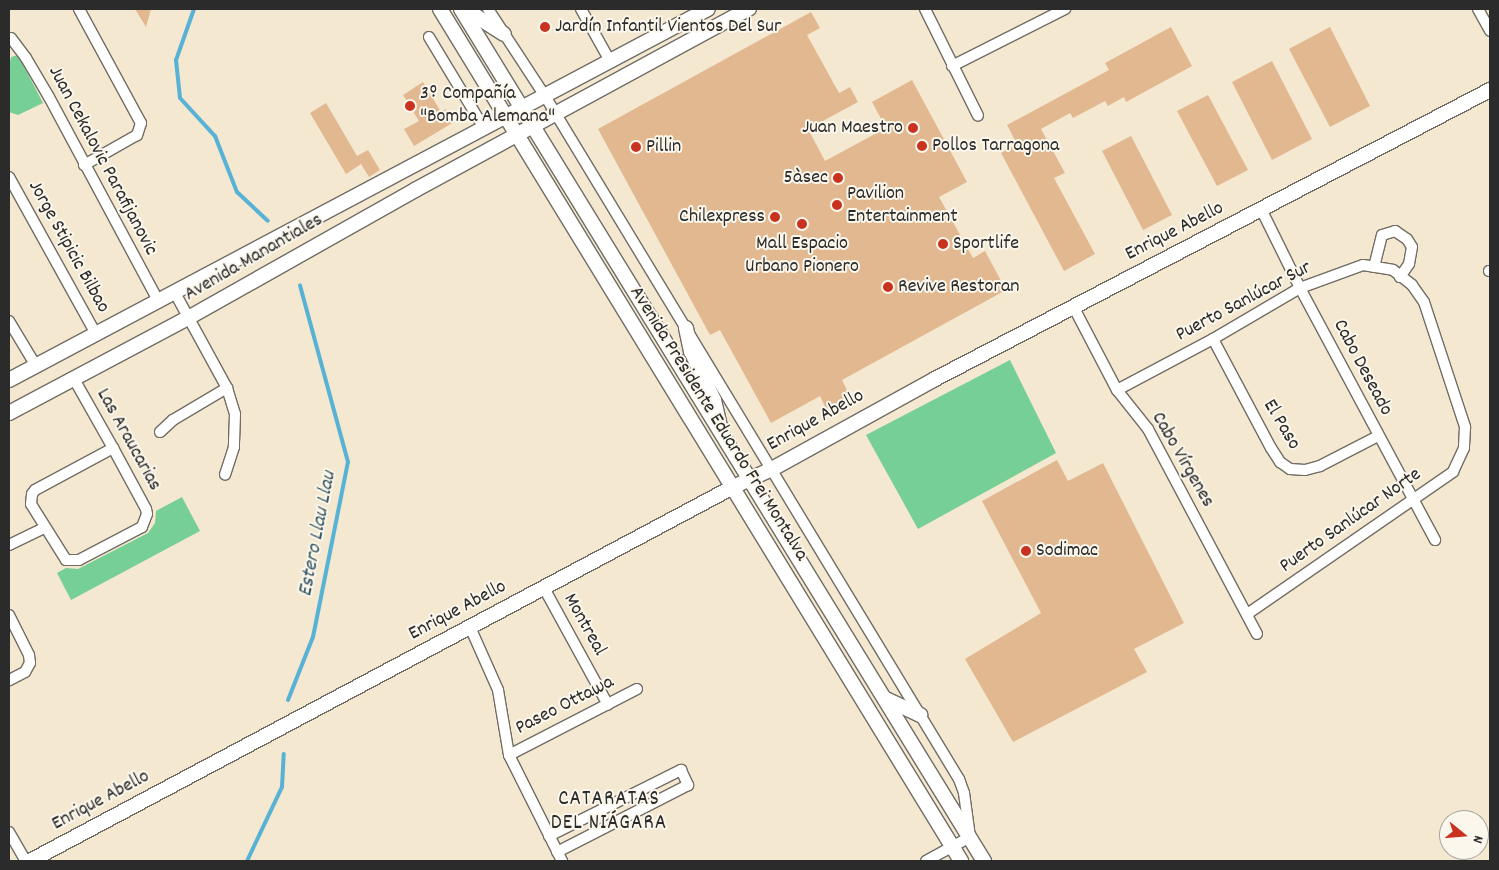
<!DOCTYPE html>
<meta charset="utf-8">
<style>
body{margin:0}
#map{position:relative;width:1499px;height:870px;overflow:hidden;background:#f4e8d0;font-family:Dekko,sans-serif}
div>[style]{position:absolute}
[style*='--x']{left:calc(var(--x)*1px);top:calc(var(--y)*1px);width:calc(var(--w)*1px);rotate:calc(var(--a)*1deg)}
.green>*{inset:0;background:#76cf94}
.stream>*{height:4px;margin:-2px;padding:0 2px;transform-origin:2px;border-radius:2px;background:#57b2d5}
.building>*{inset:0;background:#e2b890}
.roads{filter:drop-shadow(1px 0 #716d65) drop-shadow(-1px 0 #716d65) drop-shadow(0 1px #716d65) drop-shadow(0 -1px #716d65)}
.street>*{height:10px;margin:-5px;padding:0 5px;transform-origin:5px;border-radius:5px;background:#fff}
.secondary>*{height:14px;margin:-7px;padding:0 7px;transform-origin:7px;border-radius:7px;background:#fff}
.dots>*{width:14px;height:14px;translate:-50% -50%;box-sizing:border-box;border:2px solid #fbf7ec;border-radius:50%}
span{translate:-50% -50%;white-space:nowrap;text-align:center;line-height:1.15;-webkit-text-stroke:4px #fbf7ec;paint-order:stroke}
.poi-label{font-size:20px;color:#2b2b2b}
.left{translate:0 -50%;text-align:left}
.right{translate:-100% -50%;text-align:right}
.street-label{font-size:20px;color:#2b2b2b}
.water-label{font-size:21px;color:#3a5a66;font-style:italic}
.neighbourhood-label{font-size:21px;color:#2b2b2b;letter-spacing:1px}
.frame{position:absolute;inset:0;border:10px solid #2b2b2b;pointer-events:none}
.north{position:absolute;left:1439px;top:810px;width:50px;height:50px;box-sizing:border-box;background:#fbf7ec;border:1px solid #a8a59f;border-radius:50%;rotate:107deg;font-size:14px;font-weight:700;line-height:20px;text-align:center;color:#2b2b2b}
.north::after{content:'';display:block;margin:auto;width:18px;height:22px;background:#c8321e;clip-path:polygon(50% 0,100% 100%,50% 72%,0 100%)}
</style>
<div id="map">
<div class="green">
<i style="clip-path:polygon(18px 55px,43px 103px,18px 115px,9px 112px,9px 67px,11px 57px)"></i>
<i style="clip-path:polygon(1010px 360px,1056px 453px,918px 529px,866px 435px)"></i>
<i style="clip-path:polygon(182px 497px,200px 531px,71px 600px,57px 573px,66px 568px,78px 569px,148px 533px,155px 523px,156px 511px)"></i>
</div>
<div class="stream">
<i style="--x:194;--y:9;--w:54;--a:109.4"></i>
<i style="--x:176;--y:60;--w:38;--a:84"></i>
<i style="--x:180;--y:98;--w:52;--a:47.4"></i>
<i style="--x:215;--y:136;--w:60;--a:68.6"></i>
<i style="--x:237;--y:192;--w:42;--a:43.1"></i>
<i style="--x:288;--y:700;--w:68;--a:-68.4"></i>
<i style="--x:313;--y:637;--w:178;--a:-78.7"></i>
<i style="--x:348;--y:462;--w:183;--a:-105.2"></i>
<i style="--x:247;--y:861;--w:82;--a:-64.7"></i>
<i style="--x:282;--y:787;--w:33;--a:-87"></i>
</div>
<div class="building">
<i style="clip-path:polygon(135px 9px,151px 9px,146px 27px)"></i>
<i style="clip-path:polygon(811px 12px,820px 28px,807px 35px,839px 93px,850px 87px,858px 102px,808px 129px,825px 161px,886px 128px,872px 102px,912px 80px,967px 182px,939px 197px,973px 258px,985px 251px,1006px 290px,842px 380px,852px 400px,828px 413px,820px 396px,771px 423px,720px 330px,710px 335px,598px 129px)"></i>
<i style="clip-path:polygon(1171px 27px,1192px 66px,1126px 102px,1124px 97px,1108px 106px,1105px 101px,1073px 118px,1070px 113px,1041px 129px,1065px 173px,1054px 178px,1095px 254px,1064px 271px,1001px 153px,1017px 144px,1007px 125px,1109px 70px,1105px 63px)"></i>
<i style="clip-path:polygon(1330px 27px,1370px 106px,1330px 127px,1289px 49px)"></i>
<i style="clip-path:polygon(1272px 61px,1312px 139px,1272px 160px,1232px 82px)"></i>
<i style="clip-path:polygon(423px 82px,441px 112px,446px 109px,454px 122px,414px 146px,404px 129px,419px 121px,403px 95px)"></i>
<i style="clip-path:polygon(1208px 95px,1248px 170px,1217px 186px,1177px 111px)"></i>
<i style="clip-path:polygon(326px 103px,357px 156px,368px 150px,380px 170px,369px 177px,361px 164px,346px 174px,310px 113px)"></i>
<i style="clip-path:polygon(1131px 136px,1172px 215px,1143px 230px,1102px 151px)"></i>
<i style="clip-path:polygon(1057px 460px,1068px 481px,1103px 463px,1184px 623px,1134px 649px,1147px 672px,1013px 742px,965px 659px,1041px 613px,982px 501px)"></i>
</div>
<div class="roads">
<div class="street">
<i style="--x:79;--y:9;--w:130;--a:61.5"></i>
<i style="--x:141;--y:123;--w:13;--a:108"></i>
<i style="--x:137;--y:135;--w:61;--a:150.5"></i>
<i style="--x:488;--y:9;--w:104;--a:56.8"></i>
<i style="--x:545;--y:96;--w:799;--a:58.78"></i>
<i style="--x:959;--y:779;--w:15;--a:70"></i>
<i style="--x:964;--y:793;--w:44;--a:82.2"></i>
<i style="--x:970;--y:837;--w:50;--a:151.4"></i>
<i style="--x:581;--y:9;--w:60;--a:60.9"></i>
<i style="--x:925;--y:9;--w:119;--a:63.6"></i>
<i style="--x:1478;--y:9;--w:25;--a:61"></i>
<i style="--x:429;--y:37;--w:106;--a:58.9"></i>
<i style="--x:11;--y:38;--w:25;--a:53"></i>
<i style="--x:26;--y:58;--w:45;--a:59.5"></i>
<i style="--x:49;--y:97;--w:233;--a:61.8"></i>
<i style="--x:952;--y:66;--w:127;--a:-26.8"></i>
<i style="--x:9;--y:177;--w:179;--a:61"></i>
<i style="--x:1262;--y:211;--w:86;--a:63.7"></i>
<i style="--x:1300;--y:288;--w:286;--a:61.8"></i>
<i style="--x:1374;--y:267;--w:33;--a:-76"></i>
<i style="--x:1382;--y:235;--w:14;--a:-17"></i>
<i style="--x:1395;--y:231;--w:14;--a:34"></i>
<i style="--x:1407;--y:239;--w:9;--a:58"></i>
<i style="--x:1412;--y:247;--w:17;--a:100"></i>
<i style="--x:1409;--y:264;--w:16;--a:125"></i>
<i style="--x:1489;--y:271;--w:1;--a:0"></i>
<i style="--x:175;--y:293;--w:108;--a:61.3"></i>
<i style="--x:227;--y:388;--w:27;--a:73"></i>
<i style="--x:235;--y:414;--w:33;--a:92"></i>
<i style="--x:234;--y:447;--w:29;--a:108"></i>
<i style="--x:1073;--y:306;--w:95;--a:62.4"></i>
<i style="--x:1117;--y:390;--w:50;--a:51.5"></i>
<i style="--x:1148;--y:429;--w:232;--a:62"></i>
<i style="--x:9;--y:321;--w:52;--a:59"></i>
<i style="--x:1213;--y:339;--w:123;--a:62"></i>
<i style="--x:1271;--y:448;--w:17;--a:57"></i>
<i style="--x:1280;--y:462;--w:12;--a:35"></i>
<i style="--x:1290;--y:469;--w:15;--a:4"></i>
<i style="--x:1305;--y:470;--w:16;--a:-15"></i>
<i style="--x:1320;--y:466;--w:65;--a:-27.3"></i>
<i style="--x:74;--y:379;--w:79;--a:60.5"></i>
<i style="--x:113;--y:448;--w:69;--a:61.6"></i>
<i style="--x:146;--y:509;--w:5;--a:79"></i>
<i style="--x:147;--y:514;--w:14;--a:111"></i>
<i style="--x:142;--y:527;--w:71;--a:152.4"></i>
<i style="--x:79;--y:560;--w:13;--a:180"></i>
<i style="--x:66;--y:560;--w:66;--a:-122"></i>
<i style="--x:31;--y:504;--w:10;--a:-84"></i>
<i style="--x:32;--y:494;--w:5;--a:-53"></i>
<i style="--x:35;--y:490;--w:89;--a:-28.3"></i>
<i style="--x:1117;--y:390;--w:109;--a:-28"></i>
<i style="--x:1213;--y:339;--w:101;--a:-30.4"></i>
<i style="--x:1300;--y:288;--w:67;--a:-20.1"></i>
<i style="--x:1363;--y:265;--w:30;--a:9"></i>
<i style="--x:1393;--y:270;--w:24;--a:38"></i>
<i style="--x:1412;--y:285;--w:21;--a:55"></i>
<i style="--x:1424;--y:302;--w:132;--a:71.8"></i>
<i style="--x:1465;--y:427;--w:21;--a:93"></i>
<i style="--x:1464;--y:448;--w:26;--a:115"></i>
<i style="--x:1453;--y:472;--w:250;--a:145.4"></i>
<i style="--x:160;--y:432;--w:18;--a:-43"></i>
<i style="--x:173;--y:420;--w:63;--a:-30.7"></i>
<i style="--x:9;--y:545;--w:39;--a:-26"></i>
<i style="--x:544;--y:588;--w:133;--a:61.3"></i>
<i style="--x:9;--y:615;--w:45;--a:63.4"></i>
<i style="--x:29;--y:655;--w:8;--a:83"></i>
<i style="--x:30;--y:663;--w:10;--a:119"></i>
<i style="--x:25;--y:672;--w:18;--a:153"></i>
<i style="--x:470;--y:627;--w:69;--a:66"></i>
<i style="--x:498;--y:690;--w:66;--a:80.4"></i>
<i style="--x:509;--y:755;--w:119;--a:63.4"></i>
<i style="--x:509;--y:755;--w:144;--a:-27.3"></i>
<i style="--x:9;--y:832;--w:34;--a:60"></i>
<i style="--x:549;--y:836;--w:148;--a:-26.6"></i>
<i style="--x:681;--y:770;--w:17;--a:65"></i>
<i style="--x:688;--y:785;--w:147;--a:152.9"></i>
</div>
<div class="secondary">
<i style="--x:440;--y:9;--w:999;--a:58.55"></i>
<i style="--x:461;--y:9;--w:1000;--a:58.46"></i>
<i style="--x:465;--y:9;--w:46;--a:32.7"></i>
<i style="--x:686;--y:328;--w:24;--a:78"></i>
<i style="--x:691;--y:351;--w:54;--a:64.9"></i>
<i style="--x:714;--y:400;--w:27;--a:77"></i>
<i style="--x:9;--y:380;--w:791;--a:-27.96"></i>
<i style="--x:9;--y:413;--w:203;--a:-28"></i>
<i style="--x:188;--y:318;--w:261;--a:-29.4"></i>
<i style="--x:415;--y:190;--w:380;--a:-28.5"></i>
<i style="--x:886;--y:699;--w:38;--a:25"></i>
<i style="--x:30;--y:861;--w:796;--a:-28.01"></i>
<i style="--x:733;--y:487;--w:43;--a:-24.8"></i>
<i style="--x:772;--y:469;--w:186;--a:-28.9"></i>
<i style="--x:935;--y:379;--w:626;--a:-27.51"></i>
</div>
</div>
<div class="dots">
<i style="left:545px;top:27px;background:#c8321e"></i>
<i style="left:410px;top:106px;background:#c8321e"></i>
<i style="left:913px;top:128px;background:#c8321e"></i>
<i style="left:922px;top:146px;background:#c8321e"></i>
<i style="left:636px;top:147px;background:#c8321e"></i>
<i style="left:838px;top:178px;background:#c8321e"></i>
<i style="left:837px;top:205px;background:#c8321e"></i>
<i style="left:775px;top:217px;background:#c8321e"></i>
<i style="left:802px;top:224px;background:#c8321e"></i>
<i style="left:943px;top:244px;background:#c8321e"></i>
<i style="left:888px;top:287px;background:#c8321e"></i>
<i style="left:1026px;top:551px;background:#c8321e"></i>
</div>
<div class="poi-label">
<span class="left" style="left:555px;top:27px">Jardín Infantil Vientos Del Sur</span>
<span class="left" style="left:420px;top:106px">3º Compañía<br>"Bomba Alemana"</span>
<span class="right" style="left:903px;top:128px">Juan Maestro</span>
<span class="left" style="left:932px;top:146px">Pollos Tarragona</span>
<span class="left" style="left:646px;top:147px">Pillin</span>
<span class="right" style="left:828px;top:178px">5àsec</span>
<span class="left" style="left:847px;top:206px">Pavilion<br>Entertainment</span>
<span class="right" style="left:765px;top:217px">Chilexpress</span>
<span style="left:802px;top:256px">Mall Espacio<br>Urbano Pionero</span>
<span class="left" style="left:953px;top:244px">Sportlife</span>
<span class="left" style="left:898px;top:287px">Revive Restoran</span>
<span class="left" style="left:1036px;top:551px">Sodimac</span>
</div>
<div class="street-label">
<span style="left:102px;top:161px;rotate:62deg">Juan Cekalovic Parafijanovic</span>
<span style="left:1175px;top:232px;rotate:-27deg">Enrique Abello</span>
<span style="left:68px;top:247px;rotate:61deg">Jorge Stipicic Bilbao</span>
<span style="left:254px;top:258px;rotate:-30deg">Avenida Manantiales</span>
<span style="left:1244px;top:302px;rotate:-28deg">Puerto Sanlúcar Sur</span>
<span style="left:1362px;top:368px;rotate:62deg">Cabo Deseado</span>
<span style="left:816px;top:421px;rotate:-29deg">Enrique Abello</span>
<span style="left:718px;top:424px;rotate:58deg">Avenida Presidente Eduardo Frei Montalva</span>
<span style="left:1281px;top:425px;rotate:59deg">El Paso</span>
<span style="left:128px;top:440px;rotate:61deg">Las Araucarias</span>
<span style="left:1182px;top:460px;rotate:60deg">Cabo Vírgenes</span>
<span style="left:1351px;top:521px;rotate:-35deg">Puerto Sanlúcar Norte</span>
<span style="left:458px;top:611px;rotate:-28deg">Enrique Abello</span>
<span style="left:584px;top:625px;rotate:61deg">Montreal</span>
<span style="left:565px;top:706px;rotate:-27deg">Paseo Ottawa</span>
<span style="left:101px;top:801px;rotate:-28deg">Enrique Abello</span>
</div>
<div class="water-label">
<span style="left:318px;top:534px;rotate:-79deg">Estero Llau Llau</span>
</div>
<div class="neighbourhood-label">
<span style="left:609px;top:812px">CATARATAS<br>DEL NIÁGARA</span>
</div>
<div class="frame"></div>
<div class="north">N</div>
</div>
